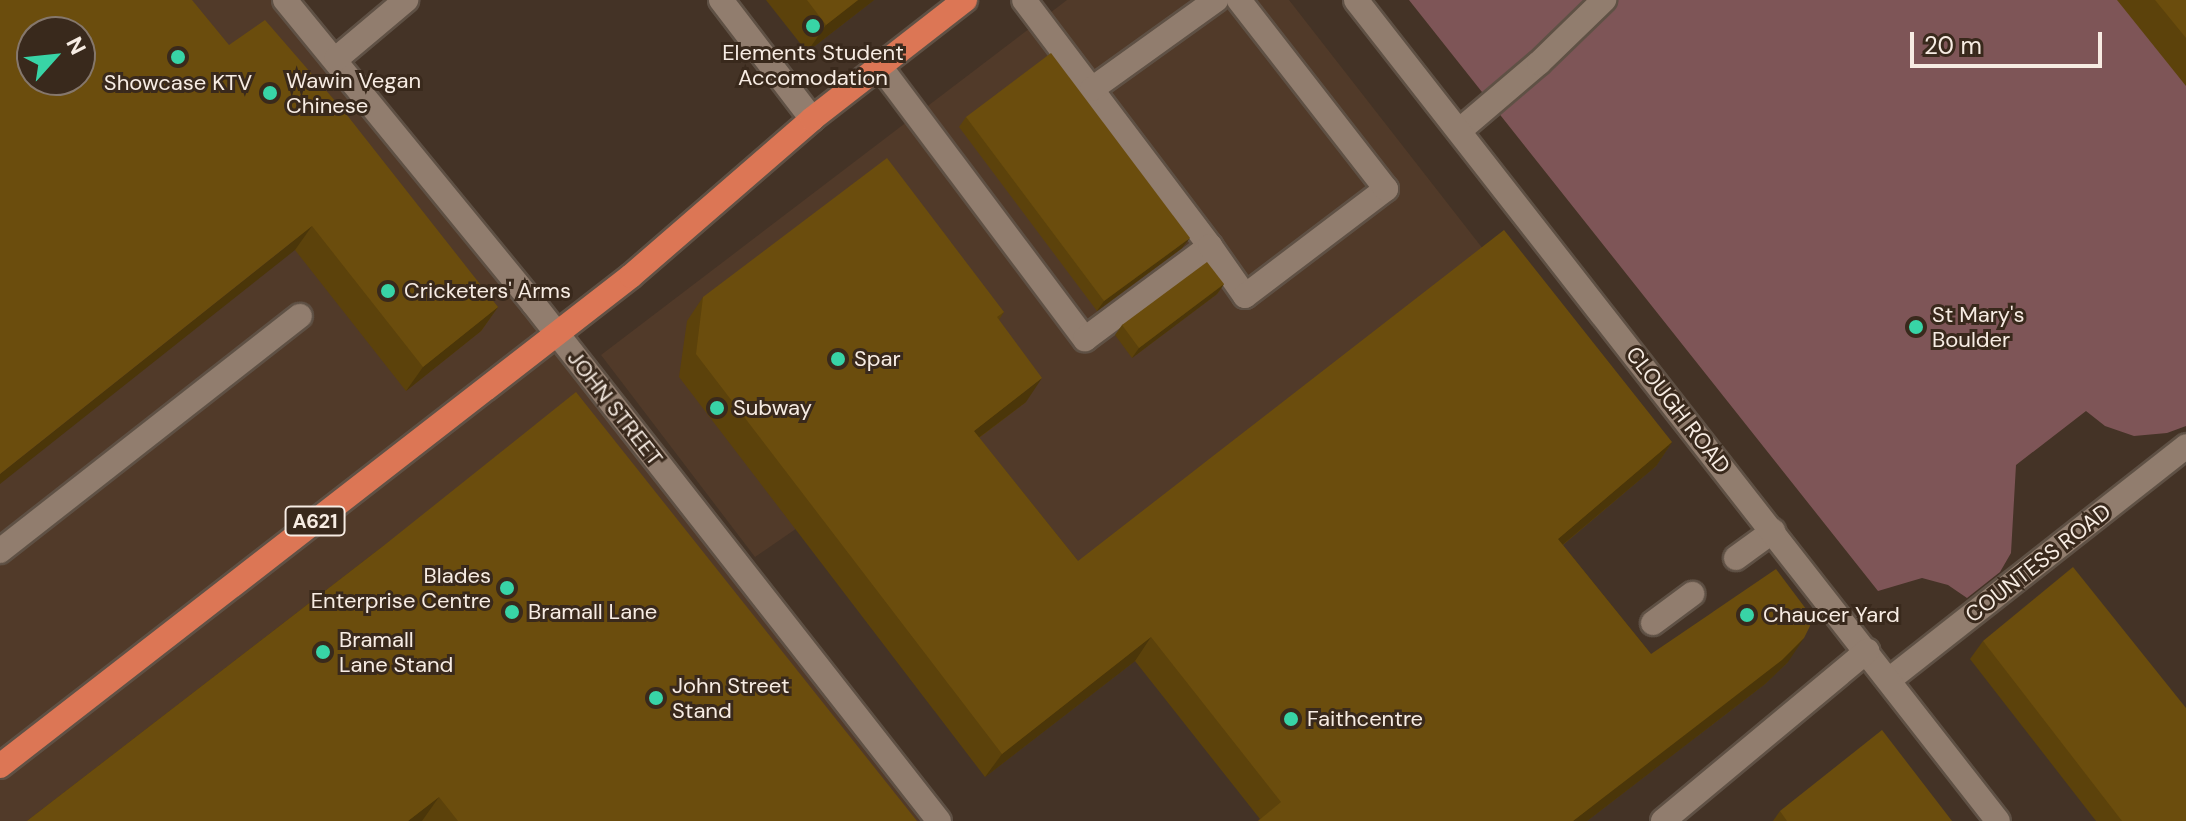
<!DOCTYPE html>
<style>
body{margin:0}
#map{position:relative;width:2186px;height:821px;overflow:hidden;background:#443326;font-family:"DM Sans",sans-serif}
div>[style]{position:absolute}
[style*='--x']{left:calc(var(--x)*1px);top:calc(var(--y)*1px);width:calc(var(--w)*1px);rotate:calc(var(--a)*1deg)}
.built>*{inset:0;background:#513a29}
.green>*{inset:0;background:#7e5557}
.roads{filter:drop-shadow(2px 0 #5f5145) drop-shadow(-2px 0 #5f5145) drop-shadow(0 2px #5f5145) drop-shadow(0 -2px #5f5145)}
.service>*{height:24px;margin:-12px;padding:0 12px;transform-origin:12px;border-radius:12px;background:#917d6e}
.pedestrian>*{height:24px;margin:-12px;padding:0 12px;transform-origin:12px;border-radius:12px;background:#917d6e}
.minor>*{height:24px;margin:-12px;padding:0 12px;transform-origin:12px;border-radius:12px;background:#917d6e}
.trunk>*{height:24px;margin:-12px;padding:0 12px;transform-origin:12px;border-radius:12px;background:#dc7655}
.wall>*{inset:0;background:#5c420b}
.shaded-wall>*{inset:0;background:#4b3609}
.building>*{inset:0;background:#6b4d0d}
.dots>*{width:22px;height:22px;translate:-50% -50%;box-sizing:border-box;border:4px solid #39291c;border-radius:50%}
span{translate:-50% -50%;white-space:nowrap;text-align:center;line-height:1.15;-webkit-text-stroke:6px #39291c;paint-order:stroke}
.shield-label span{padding:2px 6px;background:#39291c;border:2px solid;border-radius:6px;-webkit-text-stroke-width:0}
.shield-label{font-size:20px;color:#f7ece3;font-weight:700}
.poi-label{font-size:22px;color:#f7ece3}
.left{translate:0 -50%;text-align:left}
.right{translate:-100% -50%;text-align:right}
.street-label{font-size:22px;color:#f7ece3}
.north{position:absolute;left:16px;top:16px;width:80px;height:80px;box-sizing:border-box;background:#39291c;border:2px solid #85776c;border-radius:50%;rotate:63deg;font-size:22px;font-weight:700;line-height:32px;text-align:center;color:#f7ece3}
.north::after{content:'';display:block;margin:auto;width:28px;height:36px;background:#38d4a6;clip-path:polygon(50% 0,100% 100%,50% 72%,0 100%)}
.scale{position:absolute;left:1910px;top:32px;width:192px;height:36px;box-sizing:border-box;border:4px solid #f7ece3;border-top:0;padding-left:10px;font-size:24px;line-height:28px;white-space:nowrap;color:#f7ece3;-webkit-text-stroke:6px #39291c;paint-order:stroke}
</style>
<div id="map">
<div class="built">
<i style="clip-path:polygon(evenodd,0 0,285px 0,939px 821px,0 821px,0 0,32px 32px,80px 32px,80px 80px,32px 80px,32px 32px)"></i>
<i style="clip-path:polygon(1067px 0,1289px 0,1487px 254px,1061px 585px,938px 431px,755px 557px,601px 355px)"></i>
</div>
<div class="green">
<i style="clip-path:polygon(1409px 0,2186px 0,2186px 426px,2167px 433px,2134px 436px,2105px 426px,2086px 411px,2016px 465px,2011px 553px,2000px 572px,1967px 598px,1948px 585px,1922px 578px,1878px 591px)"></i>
</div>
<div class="roads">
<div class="service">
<i style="--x:879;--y:65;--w:343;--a:53.1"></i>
<i style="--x:1085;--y:339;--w:156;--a:-36.6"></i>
<i style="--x:1210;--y:246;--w:308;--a:-127.1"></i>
<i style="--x:1092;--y:89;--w:153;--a:-35.7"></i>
<i style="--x:1459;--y:131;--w:105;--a:-40.4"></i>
<i style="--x:1539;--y:63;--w:91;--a:-44.1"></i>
<i style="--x:1210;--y:246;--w:61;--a:55"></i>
<i style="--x:1245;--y:296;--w:177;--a:-37.2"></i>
<i style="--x:1386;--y:189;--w:239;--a:-127.9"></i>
<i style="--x:0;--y:551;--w:381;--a:-38.1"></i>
<i style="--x:1736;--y:558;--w:46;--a:-36.1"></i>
<i style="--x:1653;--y:623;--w:49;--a:-36.6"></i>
</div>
<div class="pedestrian">
<i style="--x:1889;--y:680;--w:378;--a:-38.2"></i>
</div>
<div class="minor">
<i style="--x:285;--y:0;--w:392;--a:50.7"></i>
<i style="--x:533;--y:303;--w:658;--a:51.91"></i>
<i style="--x:721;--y:0;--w:150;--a:52.6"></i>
<i style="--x:1356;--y:0;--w:1042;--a:51.98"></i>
<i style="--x:336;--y:59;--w:92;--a:-40.1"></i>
<i style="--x:1663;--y:821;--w:266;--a:-39.8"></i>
</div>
<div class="trunk">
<i style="--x:0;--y:766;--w:799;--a:-37.83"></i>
<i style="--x:631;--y:276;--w:240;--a:-40.9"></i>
<i style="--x:812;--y:119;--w:194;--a:-37.9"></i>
</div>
</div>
<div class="wall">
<i style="clip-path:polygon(766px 0,874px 0,807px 52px)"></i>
<i style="clip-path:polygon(2117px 0,2186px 0,2186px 86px)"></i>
<i style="clip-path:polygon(229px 45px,498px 307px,481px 331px,406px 391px,295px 250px)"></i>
<i style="clip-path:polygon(966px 117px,1182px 248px,1097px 311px,959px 127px)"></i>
<i style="clip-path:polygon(1224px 284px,1217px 294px,1132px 358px,1115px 335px,1122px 325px)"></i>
<i style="clip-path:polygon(703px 297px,1004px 312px,999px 320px,1026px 402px,979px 438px,1078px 561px,1672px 442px,1656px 466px,1563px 545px,1651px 654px,1788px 662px,1765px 684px,1587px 821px,1258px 821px,1260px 819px,1135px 661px,985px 777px,679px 377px,687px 321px)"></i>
<i style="clip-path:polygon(382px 547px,917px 821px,27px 821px)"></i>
<i style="clip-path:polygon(1983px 641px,2186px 821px,2096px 821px,1970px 659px)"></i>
<i style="clip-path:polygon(1780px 811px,1952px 821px,1773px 821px)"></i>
</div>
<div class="shaded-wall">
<i style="clip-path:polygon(858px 0,874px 0,807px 52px,826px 25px)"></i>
<i style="clip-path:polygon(312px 226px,295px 250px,0 484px,0 474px)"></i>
<i style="clip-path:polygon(1190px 238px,1182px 248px,1097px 311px,1104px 301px)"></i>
<i style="clip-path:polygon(1224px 284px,1217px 294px,1132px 358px,1139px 348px)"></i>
<i style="clip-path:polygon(498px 307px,481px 331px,406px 391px,423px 367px)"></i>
<i style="clip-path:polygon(1042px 378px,1026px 402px,957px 454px,974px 431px)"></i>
<i style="clip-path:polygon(1672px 442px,1656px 466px,1542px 562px,1558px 539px)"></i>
<i style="clip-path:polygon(1151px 637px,1135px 661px,985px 777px,1002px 754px)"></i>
<i style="clip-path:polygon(1804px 638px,1788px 662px,1765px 684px,1587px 821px,1573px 821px)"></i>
<i style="clip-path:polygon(439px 797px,422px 821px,408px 821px)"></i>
</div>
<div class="building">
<i style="clip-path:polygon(evenodd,0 0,192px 0,229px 45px,265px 20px,343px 110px,498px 307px,423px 367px,312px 226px,0 474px,0 0,32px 32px,80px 32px,80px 80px,32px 80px,32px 32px)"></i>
<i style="clip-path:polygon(807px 0,858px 0,826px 25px)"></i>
<i style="clip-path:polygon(2155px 0,2186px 0,2186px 38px)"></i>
<i style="clip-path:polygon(1051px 53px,1190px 238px,1104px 301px,966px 117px)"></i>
<i style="clip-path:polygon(887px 158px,1004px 312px,997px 317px,1042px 378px,974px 431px,1078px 561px,1504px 230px,1672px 442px,1558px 539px,1651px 654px,1776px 569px,1809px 613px,1810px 626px,1804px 638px,1782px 660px,1573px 821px,1258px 821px,1281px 802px,1151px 637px,1002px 754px,696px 354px,703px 297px)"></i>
<i style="clip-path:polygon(1207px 262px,1224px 284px,1139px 348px,1122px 325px)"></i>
<i style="clip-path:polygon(576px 392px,917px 821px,458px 821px,439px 797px,408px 821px,27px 821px,382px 547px)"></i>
<i style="clip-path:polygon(2073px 567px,2186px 708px,2186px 821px,2122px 821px,1983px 641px)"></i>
<i style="clip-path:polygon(1882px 730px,1952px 821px,1787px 821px,1780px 811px)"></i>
</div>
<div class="dots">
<i style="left:813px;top:26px;background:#38d4a6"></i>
<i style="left:178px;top:57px;background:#38d4a6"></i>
<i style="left:270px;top:93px;background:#38d4a6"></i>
<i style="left:388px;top:291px;background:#38d4a6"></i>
<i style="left:1916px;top:327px;background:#38d4a6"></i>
<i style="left:838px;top:359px;background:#38d4a6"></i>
<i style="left:717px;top:408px;background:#38d4a6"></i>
<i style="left:507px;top:588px;background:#38d4a6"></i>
<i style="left:512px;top:612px;background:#38d4a6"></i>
<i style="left:1747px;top:615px;background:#38d4a6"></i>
<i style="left:323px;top:652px;background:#38d4a6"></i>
<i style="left:656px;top:698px;background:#38d4a6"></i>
<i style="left:1291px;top:719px;background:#38d4a6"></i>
</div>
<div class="shield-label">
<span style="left:315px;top:521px">A621</span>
</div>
<div class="poi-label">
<span style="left:813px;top:65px">Elements Student<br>Accomodation</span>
<span class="left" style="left:286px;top:93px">Wawin Vegan<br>Chinese</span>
<span style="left:178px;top:83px">Showcase KTV</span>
<span class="left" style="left:404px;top:291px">Cricketers' Arms</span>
<span class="left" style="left:1932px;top:327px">St Mary's<br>Boulder</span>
<span class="left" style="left:854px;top:359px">Spar</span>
<span class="left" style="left:733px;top:408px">Subway</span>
<span class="right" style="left:491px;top:588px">Blades<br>Enterprise Centre</span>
<span class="left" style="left:528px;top:612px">Bramall Lane</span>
<span class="left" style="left:1763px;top:615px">Chaucer Yard</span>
<span class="left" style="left:339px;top:652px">Bramall<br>Lane Stand</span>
<span class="left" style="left:672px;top:698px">John Street<br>Stand</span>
<span class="left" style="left:1307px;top:719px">Faithcentre</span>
</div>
<div class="street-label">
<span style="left:615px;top:408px;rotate:52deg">JOHN STREET</span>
<span style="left:1678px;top:410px;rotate:52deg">CLOUGH ROAD</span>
<span style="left:2038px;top:563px;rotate:-38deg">COUNTESS ROAD</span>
</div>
<div class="north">N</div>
<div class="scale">20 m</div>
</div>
